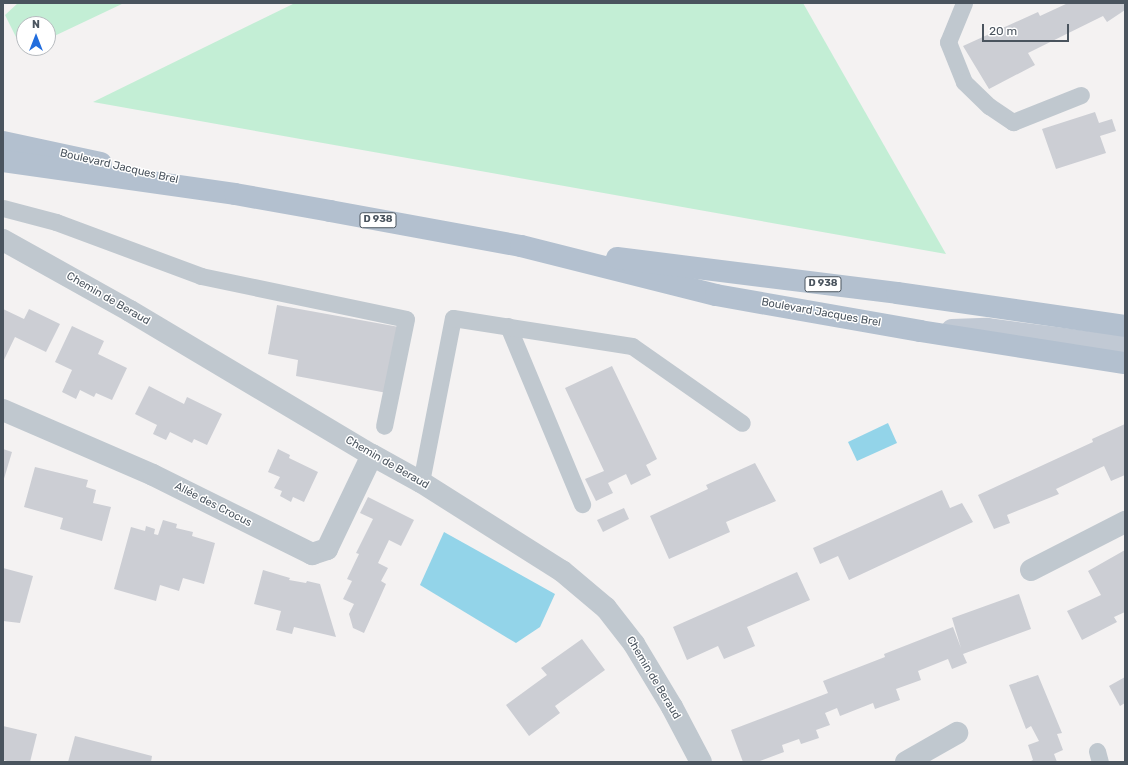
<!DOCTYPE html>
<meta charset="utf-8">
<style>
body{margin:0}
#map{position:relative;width:1128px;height:765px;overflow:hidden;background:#f4f2f2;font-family:Rubik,sans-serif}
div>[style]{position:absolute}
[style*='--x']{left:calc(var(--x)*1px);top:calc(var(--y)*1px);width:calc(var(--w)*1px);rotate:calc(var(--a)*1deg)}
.green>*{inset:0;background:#c3eed5}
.water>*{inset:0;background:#93d4e9}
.building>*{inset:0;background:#ccced4}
.lane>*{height:17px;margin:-8.5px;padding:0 8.5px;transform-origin:8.5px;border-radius:8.5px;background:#c0c8cf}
.street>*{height:22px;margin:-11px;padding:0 11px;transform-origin:11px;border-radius:11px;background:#c0c8cf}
.secondary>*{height:22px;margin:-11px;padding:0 11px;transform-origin:11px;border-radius:11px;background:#c1c9d4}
.primary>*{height:22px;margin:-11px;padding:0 11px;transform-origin:11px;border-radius:11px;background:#b3c0cf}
span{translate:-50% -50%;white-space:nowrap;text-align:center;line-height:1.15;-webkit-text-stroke:3px #fff;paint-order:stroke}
.shield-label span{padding:1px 3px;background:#fff;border:1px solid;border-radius:3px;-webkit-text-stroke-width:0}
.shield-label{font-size:10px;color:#4a545e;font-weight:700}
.street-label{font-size:11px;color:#4a545e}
.frame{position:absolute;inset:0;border:4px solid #4a545e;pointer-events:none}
.north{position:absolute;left:16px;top:16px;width:40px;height:40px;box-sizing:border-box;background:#fff;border:1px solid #b7bbbf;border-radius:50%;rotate:0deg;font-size:11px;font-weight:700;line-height:16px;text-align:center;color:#4a545e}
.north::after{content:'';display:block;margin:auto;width:14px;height:18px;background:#226ddd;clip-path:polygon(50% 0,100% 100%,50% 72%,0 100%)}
.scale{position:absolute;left:982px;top:24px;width:87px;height:18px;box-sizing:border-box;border:2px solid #4a545e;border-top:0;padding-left:5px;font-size:12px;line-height:14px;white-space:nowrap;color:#4a545e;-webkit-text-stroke:3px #fff;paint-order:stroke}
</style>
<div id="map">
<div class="green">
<i style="clip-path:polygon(18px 3px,124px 3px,48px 39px,48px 24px,24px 24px,24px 48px,29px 48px,23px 51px,5px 15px)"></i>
<i style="clip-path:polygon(295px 3px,803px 3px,946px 254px,93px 102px)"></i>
</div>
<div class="water">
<i style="clip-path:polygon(888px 423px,897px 443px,857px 461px,848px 442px)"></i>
<i style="clip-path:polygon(444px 532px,555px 594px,540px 627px,516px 643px,420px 585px)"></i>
</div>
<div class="building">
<i style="clip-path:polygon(1068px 3px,1124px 3px,1125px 10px,1107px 22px,1103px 16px,1028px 53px,1035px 65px,989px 89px,963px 46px,1038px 12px,1040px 16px)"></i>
<i style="clip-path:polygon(1095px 112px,1099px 123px,1112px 119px,1116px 131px,1100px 136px,1106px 153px,1056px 169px,1042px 129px)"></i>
<i style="clip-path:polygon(277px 305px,399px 327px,387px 393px,296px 376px,298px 360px,268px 354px)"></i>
<i style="clip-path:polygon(3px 309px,24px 319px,29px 309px,60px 324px,46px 352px,15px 337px,3px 362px)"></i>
<i style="clip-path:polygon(72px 326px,104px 341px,98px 354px,127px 368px,112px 400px,96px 393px,94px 397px,80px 390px,76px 399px,62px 392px,72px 370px,55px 362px)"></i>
<i style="clip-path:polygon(612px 366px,657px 459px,646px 465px,651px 475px,631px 485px,626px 474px,608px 483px,613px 493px,596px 501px,585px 479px,604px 471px,565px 388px)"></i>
<i style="clip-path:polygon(149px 386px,184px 404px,187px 397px,222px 414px,207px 445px,194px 439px,192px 443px,170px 432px,166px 440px,153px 434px,157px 425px,135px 414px)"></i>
<i style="clip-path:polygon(1125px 424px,1125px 475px,1111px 481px,1104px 466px,1056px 489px,1059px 494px,1007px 515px,1010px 523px,994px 529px,978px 495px,1093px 442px,1092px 439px)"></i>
<i style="clip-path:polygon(3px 449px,12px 452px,3px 482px)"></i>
<i style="clip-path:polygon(278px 449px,290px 455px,289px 458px,318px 472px,304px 502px,293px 497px,291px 502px,280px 496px,282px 491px,274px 488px,280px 477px,268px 472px)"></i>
<i style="clip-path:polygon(755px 463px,776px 501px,726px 522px,730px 532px,669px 559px,650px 516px,708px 489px,706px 485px)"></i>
<i style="clip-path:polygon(35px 467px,88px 480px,86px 487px,96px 490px,93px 503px,111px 507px,102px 541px,60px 529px,63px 518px,24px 507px)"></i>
<i style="clip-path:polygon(942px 490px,950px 508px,962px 503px,973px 522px,849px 580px,838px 556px,820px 564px,813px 548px)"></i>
<i style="clip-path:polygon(368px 497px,414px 520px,401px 546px,389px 540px,378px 563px,388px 568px,381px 581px,386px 584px,364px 633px,353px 628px,349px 614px,354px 604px,343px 599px,352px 581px,347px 579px,359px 554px,356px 553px,373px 519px,360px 513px)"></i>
<i style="clip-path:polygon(624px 508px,629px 519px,603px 532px,597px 520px)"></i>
<i style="clip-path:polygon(163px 520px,177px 524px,176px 528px,193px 532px,192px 536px,215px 543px,204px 584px,183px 578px,179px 591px,160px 585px,156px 601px,114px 589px,131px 527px,145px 531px,146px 526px,155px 529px,154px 534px,158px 535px)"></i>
<i style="clip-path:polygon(1125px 550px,1125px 612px,1114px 617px,1117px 622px,1082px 640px,1067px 611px,1101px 595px,1088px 571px)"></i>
<i style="clip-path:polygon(3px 568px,33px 576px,20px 623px,3px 621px)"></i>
<i style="clip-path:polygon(263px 570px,290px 578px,289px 580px,306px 583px,307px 581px,320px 584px,336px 637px,294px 627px,292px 634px,276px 630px,281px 611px,254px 604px)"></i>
<i style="clip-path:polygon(797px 572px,810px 600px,747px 627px,755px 646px,724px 659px,718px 646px,687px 660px,673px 627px)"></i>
<i style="clip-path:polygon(1019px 594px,1031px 629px,963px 654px,967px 663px,952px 669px,948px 659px,918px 671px,921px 680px,896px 689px,900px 700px,875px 709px,873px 703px,840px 716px,837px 708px,825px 713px,830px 725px,816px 730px,819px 738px,801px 744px,799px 739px,782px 745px,784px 752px,757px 762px,743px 762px,731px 730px,828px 693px,823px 681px,885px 657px,884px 654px,953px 627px,961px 648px,952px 618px)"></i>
<i style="clip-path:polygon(582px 639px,605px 670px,555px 706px,560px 713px,529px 736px,506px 705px,547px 675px,541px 668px)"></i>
<i style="clip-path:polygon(1038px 675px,1062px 733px,1057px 734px,1063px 750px,1054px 754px,1057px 762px,1029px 762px,1033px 760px,1028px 745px,1039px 741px,1031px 726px,1026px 729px,1009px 685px)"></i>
<i style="clip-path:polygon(1125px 677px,1125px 703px,1120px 706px,1109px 686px)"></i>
<i style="clip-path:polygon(3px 726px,37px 734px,30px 762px,11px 762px,3px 760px)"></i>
<i style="clip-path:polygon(75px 736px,152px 756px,151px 762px,68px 762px)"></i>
</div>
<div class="lane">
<i style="--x:964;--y:3;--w:42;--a:112.3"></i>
<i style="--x:948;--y:42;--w:43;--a:68.2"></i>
<i style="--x:964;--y:82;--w:35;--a:44"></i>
<i style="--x:989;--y:106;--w:29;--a:34"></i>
<i style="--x:1013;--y:122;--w:73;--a:-21.7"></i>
<i style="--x:3;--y:208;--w:55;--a:14.8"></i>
<i style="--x:56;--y:222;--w:155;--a:20.4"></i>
<i style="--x:201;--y:276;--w:209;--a:11.8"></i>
<i style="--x:406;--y:319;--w:109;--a:101.6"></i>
<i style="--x:508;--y:326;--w:193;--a:67.4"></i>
<i style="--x:421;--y:482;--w:167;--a:-79"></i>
<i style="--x:453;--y:318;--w:181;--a:8.9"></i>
<i style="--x:632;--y:346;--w:134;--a:35"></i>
<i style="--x:1097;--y:751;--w:11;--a:75"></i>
</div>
<div class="street">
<i style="--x:3;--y:240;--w:145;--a:29.2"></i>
<i style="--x:130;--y:311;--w:282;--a:30.8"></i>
<i style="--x:372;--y:455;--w:56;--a:28.9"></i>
<i style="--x:421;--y:482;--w:167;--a:32.3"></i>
<i style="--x:562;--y:571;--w:57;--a:40.1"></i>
<i style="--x:606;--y:608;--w:46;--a:52.1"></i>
<i style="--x:634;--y:644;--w:74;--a:58.9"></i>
<i style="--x:672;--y:707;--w:62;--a:62.2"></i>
<i style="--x:3;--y:410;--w:163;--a:23.4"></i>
<i style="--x:153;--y:475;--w:178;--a:26.4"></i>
<i style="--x:312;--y:554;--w:16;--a:-18"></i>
<i style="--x:327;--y:549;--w:104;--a:-64.4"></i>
<i style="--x:1031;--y:570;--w:106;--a:-27.1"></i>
<i style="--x:906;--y:762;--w:59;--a:-29.6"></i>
</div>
<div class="secondary">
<i style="--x:952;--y:330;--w:35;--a:-2"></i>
<i style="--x:987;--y:329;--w:139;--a:7.4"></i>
</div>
<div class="primary">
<i style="--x:3;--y:142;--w:100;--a:12.1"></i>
<i style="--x:3;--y:161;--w:234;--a:8.1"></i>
<i style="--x:235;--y:194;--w:97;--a:10.1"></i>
<i style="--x:330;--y:211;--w:194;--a:10.4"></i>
<i style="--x:521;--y:246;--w:201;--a:14.1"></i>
<i style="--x:716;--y:295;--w:207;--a:10"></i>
<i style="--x:920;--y:331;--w:207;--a:8.9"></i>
<i style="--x:617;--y:258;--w:282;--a:7.1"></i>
<i style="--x:897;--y:293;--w:230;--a:8.2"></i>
</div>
<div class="shield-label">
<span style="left:378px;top:220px">D 938</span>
<span style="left:823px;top:284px">D 938</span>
</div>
<div class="street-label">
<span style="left:119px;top:167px;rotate:13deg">Boulevard Jacques Brel</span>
<span style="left:108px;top:299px;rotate:30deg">Chemin de Beraud</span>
<span style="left:821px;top:313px;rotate:10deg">Boulevard Jacques Brel</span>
<span style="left:387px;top:463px;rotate:30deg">Chemin de Beraud</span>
<span style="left:213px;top:505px;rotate:27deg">Allée des Crocus</span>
<span style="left:653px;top:678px;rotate:59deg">Chemin de Beraud</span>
</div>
<div class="frame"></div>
<div class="north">N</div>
<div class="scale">20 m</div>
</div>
